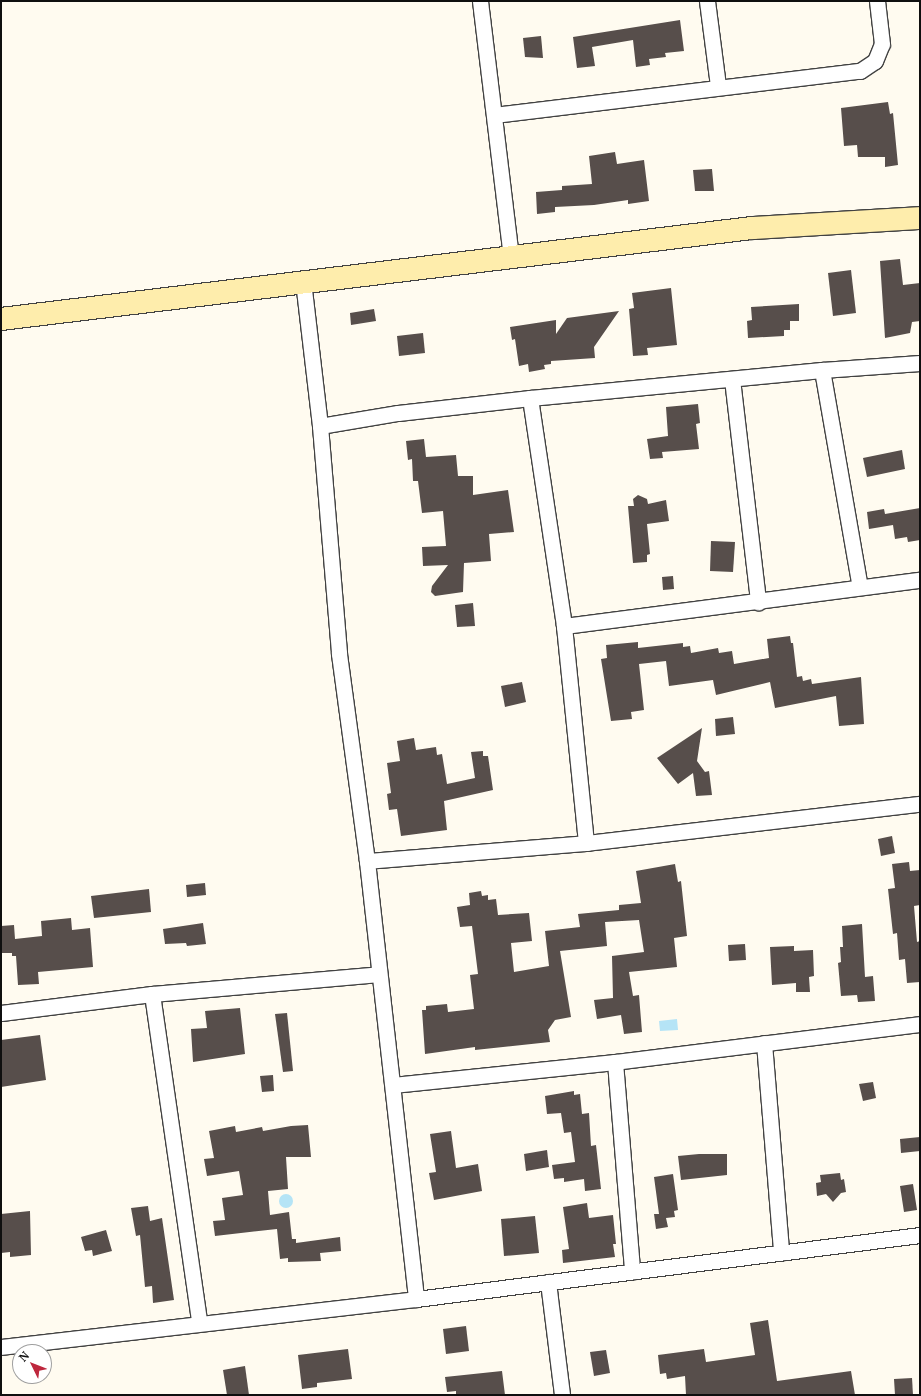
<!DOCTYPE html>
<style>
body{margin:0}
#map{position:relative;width:921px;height:1396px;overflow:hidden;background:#fffbf0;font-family:Merriweather,serif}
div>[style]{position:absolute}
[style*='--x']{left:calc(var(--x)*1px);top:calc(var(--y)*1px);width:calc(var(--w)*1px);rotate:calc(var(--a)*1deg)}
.water>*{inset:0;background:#b5e4f6}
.round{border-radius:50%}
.building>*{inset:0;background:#574e4b}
.roads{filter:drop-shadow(1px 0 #424242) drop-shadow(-1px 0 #424242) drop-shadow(0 1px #424242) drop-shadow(0 -1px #424242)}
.street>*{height:15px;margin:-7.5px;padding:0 7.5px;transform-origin:7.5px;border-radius:7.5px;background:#fff}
.secondary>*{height:22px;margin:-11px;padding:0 11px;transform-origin:11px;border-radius:11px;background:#feedac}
span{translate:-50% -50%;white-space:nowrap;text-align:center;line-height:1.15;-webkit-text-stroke:4px #fff;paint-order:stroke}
.frame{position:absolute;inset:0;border:2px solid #0f0f0f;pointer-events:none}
.north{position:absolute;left:12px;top:1344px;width:40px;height:40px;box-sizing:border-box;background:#fff;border:1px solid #9f9f9f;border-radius:50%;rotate:313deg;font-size:11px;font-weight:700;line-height:16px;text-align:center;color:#0f0f0f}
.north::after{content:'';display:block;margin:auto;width:14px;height:18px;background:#be273d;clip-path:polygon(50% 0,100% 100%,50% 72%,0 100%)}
</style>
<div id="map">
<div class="water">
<i style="clip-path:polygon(677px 1019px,678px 1030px,660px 1031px,659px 1021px)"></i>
<i class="round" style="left:279px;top:1194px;width:14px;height:14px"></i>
</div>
<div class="building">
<i style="clip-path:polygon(680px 20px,684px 51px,665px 53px,666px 57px,649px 59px,650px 65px,636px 67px,633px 40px,592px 47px,595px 66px,577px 68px,573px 37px)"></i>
<i style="clip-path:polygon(541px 36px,543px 58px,525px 57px,523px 38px)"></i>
<i style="clip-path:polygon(888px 102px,890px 114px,893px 113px,898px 165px,885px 167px,885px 157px,858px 157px,857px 145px,844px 146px,841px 108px)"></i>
<i style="clip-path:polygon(615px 152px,617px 164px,644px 160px,649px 201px,628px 204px,628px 200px,594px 205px,555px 207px,555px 212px,537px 214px,536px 192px,562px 190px,562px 186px,592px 184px,589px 156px)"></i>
<i style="clip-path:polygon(712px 169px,714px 191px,695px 191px,693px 170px)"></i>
<i style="clip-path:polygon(900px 259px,903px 285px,920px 283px,920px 321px,912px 322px,910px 333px,885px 338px,880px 261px)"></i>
<i style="clip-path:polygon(851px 270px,856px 313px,833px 316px,828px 273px)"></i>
<i style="clip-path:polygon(671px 288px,677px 345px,647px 348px,648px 355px,633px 356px,629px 309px,634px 308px,632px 293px)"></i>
<i style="clip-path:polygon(799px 304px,799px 321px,790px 321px,790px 330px,784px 330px,784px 336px,748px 338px,747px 321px,752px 320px,751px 307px)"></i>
<i style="clip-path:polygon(374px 309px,376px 321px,351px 325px,350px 313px)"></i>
<i style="clip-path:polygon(619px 311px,594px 347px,595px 358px,551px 361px,551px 364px,544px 365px,545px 369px,529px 372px,528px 364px,519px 366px,515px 339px,512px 340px,510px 327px,556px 320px,556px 334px,567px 318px)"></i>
<i style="clip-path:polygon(423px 333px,425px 353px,399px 356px,397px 336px)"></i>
<i style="clip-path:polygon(698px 404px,700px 423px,696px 424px,699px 449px,662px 452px,663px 458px,650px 459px,647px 439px,668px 436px,666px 407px)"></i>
<i style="clip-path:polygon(424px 439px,426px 457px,456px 455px,458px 476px,473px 476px,473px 495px,508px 490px,514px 532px,489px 534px,491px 561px,464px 563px,463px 592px,435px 596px,431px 592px,432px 586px,448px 565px,423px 566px,422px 547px,446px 546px,443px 511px,422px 513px,418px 481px,413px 481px,412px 459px,408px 460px,406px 441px)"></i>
<i style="clip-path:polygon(902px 450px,905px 469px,867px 477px,863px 458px)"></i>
<i style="clip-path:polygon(638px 495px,647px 499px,648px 504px,666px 500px,669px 521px,647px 524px,650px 554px,647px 555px,647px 562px,633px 563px,628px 506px,634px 506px,633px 499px)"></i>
<i style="clip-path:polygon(920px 508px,920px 540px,908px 542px,907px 537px,895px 539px,893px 525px,869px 529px,867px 512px,884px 509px,885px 514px)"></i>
<i style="clip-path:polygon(711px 541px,735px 542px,733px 572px,710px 571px)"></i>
<i style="clip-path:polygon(673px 576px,674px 589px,663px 590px,662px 577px)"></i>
<i style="clip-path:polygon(473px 603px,475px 626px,457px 627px,455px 605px)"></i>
<i style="clip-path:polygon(790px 636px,791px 643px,793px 643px,797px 677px,802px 676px,803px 681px,811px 679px,812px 684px,861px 677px,864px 724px,839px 726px,836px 696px,775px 708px,770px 682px,716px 695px,713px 680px,669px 686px,666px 661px,639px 664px,644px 710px,631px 712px,632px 719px,611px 721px,601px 659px,607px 658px,606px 645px,638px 642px,638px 648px,683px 643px,683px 647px,690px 646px,691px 653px,718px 648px,719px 653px,732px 651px,734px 664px,769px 658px,767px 639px)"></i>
<i style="clip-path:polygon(522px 682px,526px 702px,505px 707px,501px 686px)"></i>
<i style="clip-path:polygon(733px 717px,735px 734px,716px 736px,715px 719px)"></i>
<i style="clip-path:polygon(702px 728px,697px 761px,705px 772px,709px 771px,712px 795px,696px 796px,693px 773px,678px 784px,657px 758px)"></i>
<i style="clip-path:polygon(414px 738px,416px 750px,436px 747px,437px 755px,442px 754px,447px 784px,475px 778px,471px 752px,483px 751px,483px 756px,488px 756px,493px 790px,444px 801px,447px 830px,401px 836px,397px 809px,389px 810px,387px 794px,391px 793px,387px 763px,400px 761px,397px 741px)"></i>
<i style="clip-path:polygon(892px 836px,895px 853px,881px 856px,878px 839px)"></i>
<i style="clip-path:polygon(909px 862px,910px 871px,920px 870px,920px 905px,914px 906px,917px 942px,920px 941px,920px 982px,907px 983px,905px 959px,899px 960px,897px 933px,893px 934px,888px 889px,895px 888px,892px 864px)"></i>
<i style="clip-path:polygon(675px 864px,678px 882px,681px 881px,687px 936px,674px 938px,677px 967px,629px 972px,633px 996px,639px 995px,642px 1032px,624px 1034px,621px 1015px,597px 1019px,594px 1000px,613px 998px,612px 956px,644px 952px,639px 920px,605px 922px,607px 946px,560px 951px,571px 1017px,555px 1020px,548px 1030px,550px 1042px,475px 1050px,475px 1047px,425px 1054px,422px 1010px,426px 1010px,426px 1006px,447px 1004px,448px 1012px,474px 1009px,470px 975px,478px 974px,472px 926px,460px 927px,457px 907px,470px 905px,469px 893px,481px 891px,482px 896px,488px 895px,488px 900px,496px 899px,498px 915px,529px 913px,532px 941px,511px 943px,514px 972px,549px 966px,545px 931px,580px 927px,578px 914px,619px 910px,619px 905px,641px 903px,636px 871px)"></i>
<i style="clip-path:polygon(205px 883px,206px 895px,187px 897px,186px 885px)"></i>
<i style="clip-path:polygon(149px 889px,151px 912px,94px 918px,91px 896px)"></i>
<i style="clip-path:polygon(71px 918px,72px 930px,90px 928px,93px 967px,38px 972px,39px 984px,18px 985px,16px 956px,12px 956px,12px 953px,1px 953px,1px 926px,14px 925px,15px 939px,42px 936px,41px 921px)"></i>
<i style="clip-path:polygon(203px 923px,206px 944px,187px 946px,186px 943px,165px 944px,163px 929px)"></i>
<i style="clip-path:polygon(862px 924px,865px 977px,873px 976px,875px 1001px,858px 1002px,857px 995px,841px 996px,838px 963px,841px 962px,840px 947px,843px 947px,842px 926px)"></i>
<i style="clip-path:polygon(745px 944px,746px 960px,729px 961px,728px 945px)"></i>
<i style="clip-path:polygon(794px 946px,794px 951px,813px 950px,814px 976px,809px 977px,810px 992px,796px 992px,796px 983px,772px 985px,770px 947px)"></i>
<i style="clip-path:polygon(240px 1008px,245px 1054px,193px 1062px,191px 1029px,207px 1028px,205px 1011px)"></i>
<i style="clip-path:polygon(287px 1013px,293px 1071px,283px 1072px,275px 1014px)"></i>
<i style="clip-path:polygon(40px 1035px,46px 1080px,1px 1087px,1px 1040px)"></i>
<i style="clip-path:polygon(273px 1075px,274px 1091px,262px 1092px,260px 1076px)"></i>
<i style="clip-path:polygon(873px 1082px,876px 1098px,863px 1101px,859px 1084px)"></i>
<i style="clip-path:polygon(574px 1091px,574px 1095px,580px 1094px,582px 1114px,589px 1113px,591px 1146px,596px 1145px,601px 1189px,585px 1191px,584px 1179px,564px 1182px,564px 1178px,554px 1179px,552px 1165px,575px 1162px,571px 1132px,564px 1133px,561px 1113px,547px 1114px,545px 1096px)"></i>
<i style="clip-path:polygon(308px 1125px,311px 1157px,286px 1157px,288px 1189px,268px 1191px,270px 1215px,289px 1212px,292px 1239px,296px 1239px,296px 1243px,340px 1237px,341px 1251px,320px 1253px,321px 1261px,288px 1262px,288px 1258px,280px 1259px,277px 1229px,215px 1236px,213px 1221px,225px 1220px,222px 1198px,243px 1195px,239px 1171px,207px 1176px,204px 1159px,214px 1158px,209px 1131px,235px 1126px,236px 1132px,262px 1127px,263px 1131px,291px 1126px)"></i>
<i style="clip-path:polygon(451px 1131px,456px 1168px,478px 1164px,482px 1191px,434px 1200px,429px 1173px,436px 1172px,430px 1134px)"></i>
<i style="clip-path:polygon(920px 1137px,920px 1151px,901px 1153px,900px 1139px)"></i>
<i style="clip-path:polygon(547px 1150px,549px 1167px,526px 1171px,524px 1154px)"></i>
<i style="clip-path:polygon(699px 1154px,727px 1154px,727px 1175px,681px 1180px,678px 1156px)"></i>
<i style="clip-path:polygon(840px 1173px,841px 1180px,844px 1179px,846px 1192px,841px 1193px,833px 1202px,826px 1194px,817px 1196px,816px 1183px,821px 1182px,820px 1175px)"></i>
<i style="clip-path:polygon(673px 1174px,678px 1210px,674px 1211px,675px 1217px,666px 1218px,668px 1227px,656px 1229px,654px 1214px,659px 1214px,654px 1177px)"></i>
<i style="clip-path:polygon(913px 1184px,917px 1210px,904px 1212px,900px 1186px)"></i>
<i style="clip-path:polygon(587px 1203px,589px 1218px,613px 1215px,616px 1244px,613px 1244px,615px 1257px,563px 1263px,562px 1250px,569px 1249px,563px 1207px)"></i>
<i style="clip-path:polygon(148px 1206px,150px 1221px,162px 1218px,174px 1300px,153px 1303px,152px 1286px,145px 1287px,140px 1235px,136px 1236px,131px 1208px)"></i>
<i style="clip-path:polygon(30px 1211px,31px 1255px,10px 1257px,10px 1252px,1px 1253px,1px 1214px)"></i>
<i style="clip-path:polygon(535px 1216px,539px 1253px,504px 1256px,501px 1219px)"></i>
<i style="clip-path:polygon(106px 1230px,112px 1251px,93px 1256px,92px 1250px,85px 1251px,81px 1237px)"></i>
<i style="clip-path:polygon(768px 1320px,777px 1381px,851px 1371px,855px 1395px,686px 1395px,685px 1376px,667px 1379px,666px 1373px,660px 1374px,658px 1355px,704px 1349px,706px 1362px,755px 1355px,750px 1323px)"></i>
<i style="clip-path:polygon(466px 1326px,469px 1351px,446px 1354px,443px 1329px)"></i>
<i style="clip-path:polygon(348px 1349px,352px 1379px,317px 1383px,317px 1387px,302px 1389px,298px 1355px)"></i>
<i style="clip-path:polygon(606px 1350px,610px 1373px,594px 1376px,590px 1352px)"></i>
<i style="clip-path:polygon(245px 1366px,249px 1395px,227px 1395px,223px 1370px)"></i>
<i style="clip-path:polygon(502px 1371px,505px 1395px,456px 1395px,456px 1391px,447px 1392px,445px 1377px)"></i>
<i style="clip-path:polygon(912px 1378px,913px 1395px,895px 1395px,894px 1379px)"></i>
</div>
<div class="roads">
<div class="street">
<i style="--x:480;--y:1;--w:259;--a:83.1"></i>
<i style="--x:707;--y:1;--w:86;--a:82.6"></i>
<i style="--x:494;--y:115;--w:369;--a:-6.9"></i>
<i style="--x:860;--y:71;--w:18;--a:-34"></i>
<i style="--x:875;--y:61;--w:18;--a:-68"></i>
<i style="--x:882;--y:44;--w:43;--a:-96.6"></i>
<i style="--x:303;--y:281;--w:146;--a:83.3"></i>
<i style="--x:320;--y:426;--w:229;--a:85.2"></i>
<i style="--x:339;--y:654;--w:209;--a:82.3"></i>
<i style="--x:367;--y:861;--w:441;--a:83.6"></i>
<i style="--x:822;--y:370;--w:220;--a:80.1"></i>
<i style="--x:732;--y:379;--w:225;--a:83.3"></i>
<i style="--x:530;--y:398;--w:231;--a:81.5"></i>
<i style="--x:564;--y:626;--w:218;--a:84.2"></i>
<i style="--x:320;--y:426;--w:79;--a:-9.5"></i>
<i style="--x:398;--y:413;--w:133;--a:-6.5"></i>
<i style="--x:530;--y:398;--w:293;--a:-5.5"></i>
<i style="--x:822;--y:370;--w:98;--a:-4.1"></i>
<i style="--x:564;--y:626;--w:359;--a:-7.4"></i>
<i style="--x:367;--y:861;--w:220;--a:-4.7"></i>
<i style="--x:586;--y:843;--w:336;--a:-6.7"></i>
<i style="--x:152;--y:994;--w:331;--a:81.8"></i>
<i style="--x:1;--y:1013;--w:152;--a:-7.2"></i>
<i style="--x:152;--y:994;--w:228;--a:-5"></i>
<i style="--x:764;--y:1043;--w:210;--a:85.3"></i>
<i style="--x:615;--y:1062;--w:210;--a:85.3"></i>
<i style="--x:393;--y:1085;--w:223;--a:-5.9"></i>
<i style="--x:615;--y:1062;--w:307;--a:-7.1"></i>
<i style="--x:548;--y:1282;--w:114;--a:82.9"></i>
<i style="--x:1;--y:1347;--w:418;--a:-6.6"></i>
<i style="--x:416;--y:1299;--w:508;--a:-7.24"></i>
</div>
<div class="secondary">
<i style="--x:1;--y:319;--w:756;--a:-6.91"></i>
<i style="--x:752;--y:228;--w:168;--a:-3.4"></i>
</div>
</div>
<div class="frame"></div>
<div class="north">N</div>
</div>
